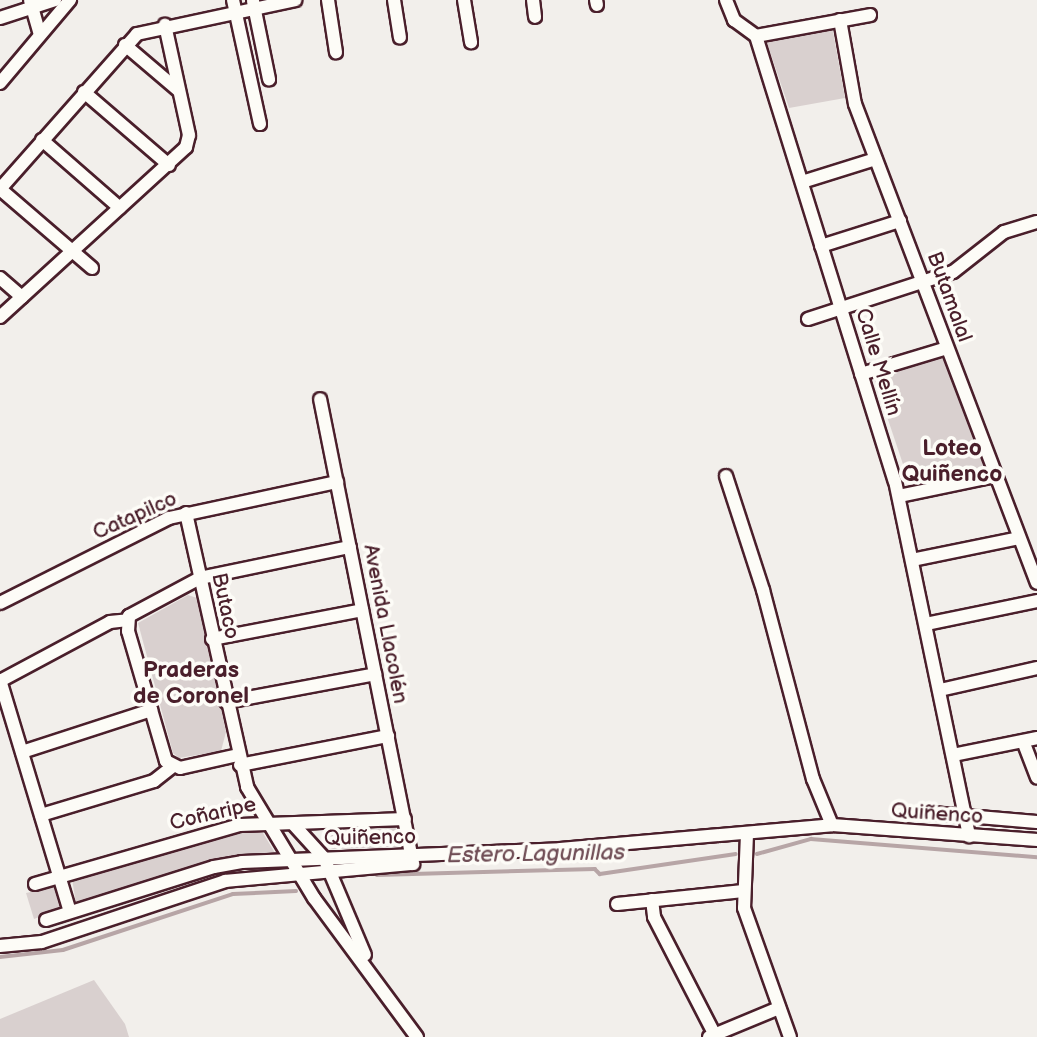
<!DOCTYPE html>
<meta charset="utf-8">
<style>
body{margin:0}
#map{position:relative;width:1037px;height:1037px;overflow:hidden;background:#f2efeb;font-family:"Balsamiq Sans",sans-serif}
div>[style]{position:absolute}
[style*='--x']{left:calc(var(--x)*1px);top:calc(var(--y)*1px);width:calc(var(--w)*1px);rotate:calc(var(--a)*1deg)}
.green>*{inset:0;background:#d9d0cf}
.stream>*{height:3.5px;margin:-1.75px;padding:0 1.75px;transform-origin:1.75px;border-radius:1.75px;background:#b7a5a6}
.roads{filter:drop-shadow(2px 0 #4a1f2b) drop-shadow(-2px 0 #4a1f2b) drop-shadow(0 2px #4a1f2b) drop-shadow(0 -2px #4a1f2b)}
.street>*{height:12px;margin:-6px;padding:0 6px;transform-origin:6px;border-radius:6px;background:#fdfcf7}
span{translate:-50% -50%;white-space:nowrap;text-align:center;line-height:1.15;-webkit-text-stroke:7px #fdfcf7;paint-order:stroke}
.street-label{font-size:21px;color:#4a1f2b}
.neighbourhood-label{font-size:23px;color:#4a1f2b;font-weight:700}
.water-label{font-size:23px;color:#704e56;font-style:italic}
</style>
<div id="map">
<div class="green">
<i style="clip-path:polygon(832px 26px,845px 98px,789px 108px,765px 37px)"></i>
<i style="clip-path:polygon(937px 356px,946px 361px,983px 464px,981px 473px,910px 485px,874px 378px)"></i>
<i style="clip-path:polygon(188px 595px,197px 598px,199px 605px,226px 732px,221px 751px,179px 758px,173px 753px,138px 623px)"></i>
<i style="clip-path:polygon(395px 827px,403px 839px,398px 847px,332px 849px,324px 840px,331px 832px)"></i>
<i style="clip-path:polygon(246px 832px,263px 833px,275px 853px,76px 903px,72px 879px)"></i>
<i style="clip-path:polygon(54px 887px,60px 909px,34px 919px,26px 893px)"></i>
<i style="clip-path:polygon(94px 980px,125px 1024px,129px 1037px,0 1037px,0 1019px)"></i>
</div>
<div class="stream">
<i style="--x:757;--y:854;--w:56;--a:-15.5"></i>
<i style="--x:811;--y:839;--w:227;--a:4.6"></i>
<i style="--x:377;--y:875;--w:218;--a:-1.6"></i>
<i style="--x:595;--y:869;--w:7;--a:45"></i>
<i style="--x:600;--y:874;--w:137;--a:-8.4"></i>
<i style="--x:0;--y:957;--w:63;--a:-6.3"></i>
<i style="--x:63;--y:950;--w:179;--a:-18.2"></i>
<i style="--x:233;--y:894;--w:63;--a:-2.7"></i>
</div>
<div class="roads">
<div class="street">
<i style="--x:30;--y:0;--w:36;--a:74"></i>
<i style="--x:233;--y:0;--w:127;--a:77.7"></i>
<i style="--x:328;--y:0;--w:53;--a:81.3"></i>
<i style="--x:394;--y:0;--w:38;--a:81"></i>
<i style="--x:464;--y:0;--w:43;--a:80.5"></i>
<i style="--x:533;--y:0;--w:17;--a:83"></i>
<i style="--x:596;--y:0;--w:5;--a:79"></i>
<i style="--x:726;--y:0;--w:22;--a:68"></i>
<i style="--x:734;--y:20;--w:27;--a:36"></i>
<i style="--x:756;--y:36;--w:466;--a:72.7"></i>
<i style="--x:895;--y:481;--w:363;--a:78.2"></i>
<i style="--x:253;--y:1;--w:80;--a:78.4"></i>
<i style="--x:0;--y:18;--w:58;--a:-18.1"></i>
<i style="--x:840;--y:20;--w:85;--a:79.9"></i>
<i style="--x:855;--y:104;--w:512;--a:69.2"></i>
<i style="--x:756;--y:36;--w:116;--a:-10.4"></i>
<i style="--x:125;--y:45;--w:71;--a:40.4"></i>
<i style="--x:0;--y:83;--w:109;--a:-49.9"></i>
<i style="--x:84;--y:92;--w:112;--a:40.7"></i>
<i style="--x:42;--y:140;--w:103;--a:41.1"></i>
<i style="--x:802;--y:182;--w:77;--a:-17.3"></i>
<i style="--x:821;--y:246;--w:83;--a:-17.6"></i>
<i style="--x:92;--y:268;--w:121;--a:-139.3"></i>
<i style="--x:0;--y:189;--w:207;--a:-48.5"></i>
<i style="--x:137;--y:34;--w:162;--a:-12.1"></i>
<i style="--x:0;--y:278;--w:29;--a:41"></i>
<i style="--x:0;--y:317;--w:252;--a:-42.4"></i>
<i style="--x:186;--y:147;--w:12;--a:-76"></i>
<i style="--x:189;--y:135;--w:113;--a:-102.3"></i>
<i style="--x:808;--y:319;--w:152;--a:-18"></i>
<i style="--x:953;--y:272;--w:65;--a:-38.1"></i>
<i style="--x:1004;--y:232;--w:34;--a:-17"></i>
<i style="--x:861;--y:374;--w:90;--a:-16.8"></i>
<i style="--x:726;--y:476;--w:120;--a:72"></i>
<i style="--x:763;--y:590;--w:196;--a:75.2"></i>
<i style="--x:813;--y:779;--w:50;--a:67.6"></i>
<i style="--x:899;--y:496;--w:99;--a:-11.7"></i>
<i style="--x:186;--y:513;--w:281;--a:77.4"></i>
<i style="--x:247;--y:787;--w:130;--a:58.9"></i>
<i style="--x:314;--y:898;--w:173;--a:53.5"></i>
<i style="--x:912;--y:560;--w:109;--a:-11.6"></i>
<i style="--x:0;--y:603;--w:189;--a:-26.7"></i>
<i style="--x:169;--y:518;--w:172;--a:-12.1"></i>
<i style="--x:926;--y:624;--w:113;--a:-11.7"></i>
<i style="--x:212;--y:639;--w:153;--a:-10.9"></i>
<i style="--x:0;--y:680;--w:242;--a:73.2"></i>
<i style="--x:0;--y:681;--w:125;--a:-28.2"></i>
<i style="--x:110;--y:622;--w:18;--a:-6"></i>
<i style="--x:940;--y:690;--w:99;--a:-12.8"></i>
<i style="--x:226;--y:702;--w:152;--a:-10.6"></i>
<i style="--x:1023;--y:741;--w:39;--a:69"></i>
<i style="--x:22;--y:752;--w:136;--a:-18"></i>
<i style="--x:238;--y:755;--w:59;--a:167.4"></i>
<i style="--x:180;--y:768;--w:16;--a:-153"></i>
<i style="--x:166;--y:761;--w:135;--a:-106.3"></i>
<i style="--x:128;--y:631;--w:15;--a:-86"></i>
<i style="--x:129;--y:616;--w:81;--a:-28.2"></i>
<i style="--x:200;--y:578;--w:153;--a:-11.7"></i>
<i style="--x:953;--y:755;--w:86;--a:-11.4"></i>
<i style="--x:240;--y:765;--w:151;--a:-11.1"></i>
<i style="--x:932;--y:813;--w:105;--a:4.9"></i>
<i style="--x:41;--y:815;--w:118;--a:-16.7"></i>
<i style="--x:154;--y:781;--w:23;--a:-38"></i>
<i style="--x:294;--y:825;--w:45;--a:47.7"></i>
<i style="--x:324;--y:858;--w:105;--a:67.1"></i>
<i style="--x:747;--y:834;--w:74;--a:92.3"></i>
<i style="--x:744;--y:908;--w:137;--a:70.4"></i>
<i style="--x:35;--y:884;--w:213;--a:-16.1"></i>
<i style="--x:240;--y:825;--w:165;--a:-2.1"></i>
<i style="--x:652;--y:900;--w:17;--a:83"></i>
<i style="--x:654;--y:917;--w:135;--a:62.7"></i>
<i style="--x:617;--y:904;--w:127;--a:-5.9"></i>
<i style="--x:46;--y:920;--w:176;--a:-17.5"></i>
<i style="--x:214;--y:867;--w:28;--a:-10"></i>
<i style="--x:242;--y:862;--w:318;--a:-2.3"></i>
<i style="--x:560;--y:849;--w:273;--a:-5"></i>
<i style="--x:832;--y:825;--w:206;--a:4.2"></i>
<i style="--x:0;--y:946;--w:42;--a:-5.4"></i>
<i style="--x:42;--y:942;--w:193;--a:-18.4"></i>
<i style="--x:225;--y:881;--w:189;--a:-5.2"></i>
<i style="--x:413;--y:864;--w:474;--a:-101.3"></i>
<i style="--x:709;--y:1037;--w:76;--a:-22.5"></i>
</div>
</div>
<div class="street-label">
<span style="left:949px;top:297px;rotate:70deg">Butamalal</span>
<span style="left:878px;top:362px;rotate:73deg">Calle Mellín</span>
<span style="left:135px;top:516px;rotate:-24deg">Catapilco</span>
<span style="left:225px;top:606px;rotate:78deg">Butaco</span>
<span style="left:385px;top:624px;rotate:79deg">Avenida Llacolén</span>
<span style="left:213px;top:814px;rotate:-13deg">Coñaripe</span>
<span style="left:937px;top:814px;rotate:4deg">Quiñenco</span>
<span style="left:370px;top:838px;rotate:-1deg">Quiñenco</span>
</div>
<div class="neighbourhood-label">
<span style="left:952px;top:461px">Loteo<br>Quiñenco</span>
<span style="left:191px;top:683px">Praderas<br>de Coronel</span>
</div>
<div class="water-label">
<span style="left:536px;top:854px;rotate:-1deg">Estero Lagunillas</span>
</div>
</div>
